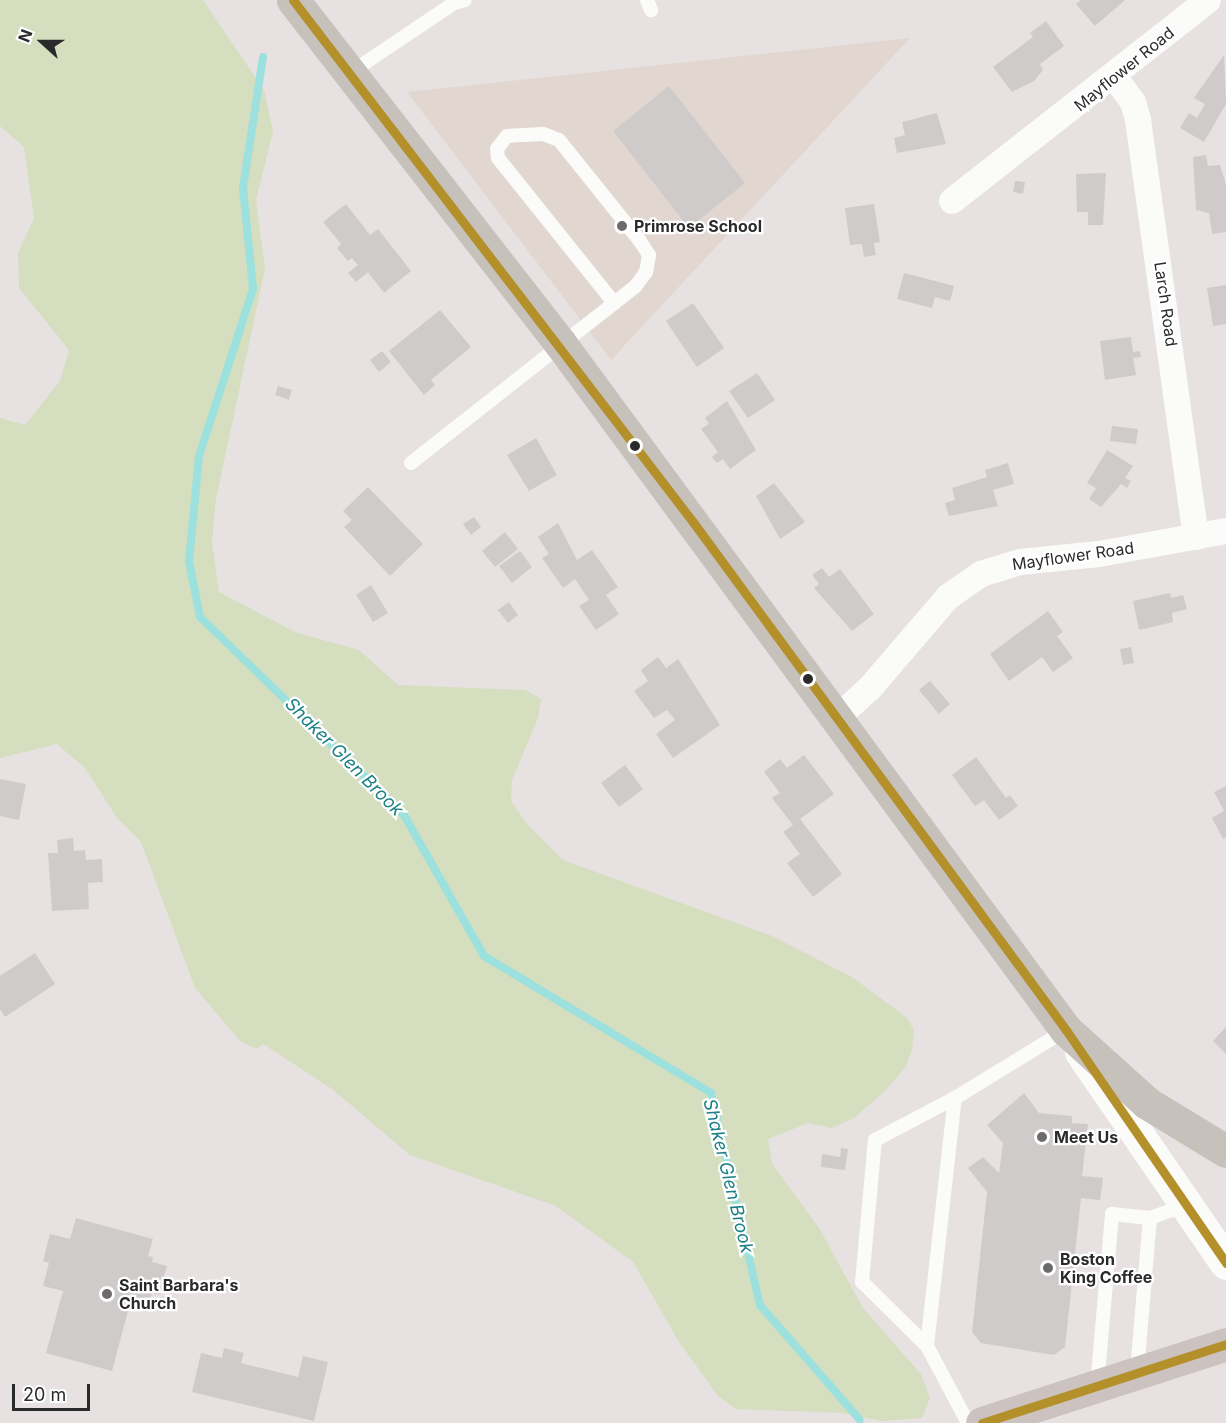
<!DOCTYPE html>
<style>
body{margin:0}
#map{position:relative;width:1226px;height:1423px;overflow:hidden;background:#e7e2e1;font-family:Inter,sans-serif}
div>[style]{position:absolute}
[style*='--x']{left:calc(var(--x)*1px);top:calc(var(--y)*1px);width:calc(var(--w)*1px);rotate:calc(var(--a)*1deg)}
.education>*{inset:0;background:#e1d6d0}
.green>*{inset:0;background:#d5debe}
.stream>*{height:8px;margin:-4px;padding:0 4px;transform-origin:4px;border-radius:4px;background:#9de1de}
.building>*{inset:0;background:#cfcbca}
.service>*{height:14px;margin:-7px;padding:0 7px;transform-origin:7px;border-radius:7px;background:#fbfbfa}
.minor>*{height:26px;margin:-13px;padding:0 13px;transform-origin:13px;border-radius:13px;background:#fbfbfa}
.tertiary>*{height:33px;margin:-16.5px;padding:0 16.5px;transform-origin:16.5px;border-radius:16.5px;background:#fbfbfa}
.primary>*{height:33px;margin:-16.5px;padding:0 16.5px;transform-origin:16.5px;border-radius:16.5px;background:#c7c1bb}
.trunk>*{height:33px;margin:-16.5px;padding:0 16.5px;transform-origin:16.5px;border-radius:16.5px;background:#ccc2bf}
.bus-1>*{height:9px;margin:-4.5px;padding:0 4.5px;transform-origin:4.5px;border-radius:4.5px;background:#b4902b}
.dots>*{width:16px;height:16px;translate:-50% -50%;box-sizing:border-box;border:3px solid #fff;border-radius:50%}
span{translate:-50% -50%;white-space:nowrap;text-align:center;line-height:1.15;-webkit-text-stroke:4.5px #fff;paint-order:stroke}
.street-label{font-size:16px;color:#2a2a2a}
.poi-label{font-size:16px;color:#2a2a2a;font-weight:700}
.left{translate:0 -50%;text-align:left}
.water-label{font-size:18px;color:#1c8085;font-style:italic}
.north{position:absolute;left:12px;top:12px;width:60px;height:60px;-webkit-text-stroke:4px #fff;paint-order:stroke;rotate:291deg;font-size:16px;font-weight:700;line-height:24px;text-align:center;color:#2a2a2a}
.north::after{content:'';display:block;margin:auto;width:21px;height:27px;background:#2a2a2a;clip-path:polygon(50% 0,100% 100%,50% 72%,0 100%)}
.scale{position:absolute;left:12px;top:1384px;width:78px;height:27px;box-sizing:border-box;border:3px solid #2a2a2a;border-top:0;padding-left:8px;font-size:18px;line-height:21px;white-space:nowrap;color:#2a2a2a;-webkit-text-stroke:4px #fff;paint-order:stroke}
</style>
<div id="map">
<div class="education">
<i style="clip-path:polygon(910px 38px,611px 360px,407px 92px)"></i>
</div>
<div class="green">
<i style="clip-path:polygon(0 0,203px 0,264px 90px,273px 131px,256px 200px,265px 269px,216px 499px,212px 542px,219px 592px,295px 632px,359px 650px,398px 685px,525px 690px,541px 699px,538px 718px,512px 780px,511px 801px,528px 825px,563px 860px,772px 936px,852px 977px,906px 1017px,914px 1030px,912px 1050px,905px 1068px,885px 1091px,854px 1118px,832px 1128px,808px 1123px,768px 1139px,772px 1164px,819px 1228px,863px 1308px,921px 1374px,930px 1398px,922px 1418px,882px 1421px,841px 1413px,736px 1409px,718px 1396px,679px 1342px,633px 1262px,556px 1206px,410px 1155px,332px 1089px,263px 1044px,256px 1049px,240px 1041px,195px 988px,141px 842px,117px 818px,85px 768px,57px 744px,0 758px,0 418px,25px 425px,60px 381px,69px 350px,19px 288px,18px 253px,34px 218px,24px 147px,0 126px)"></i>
</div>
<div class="stream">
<i style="--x:263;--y:57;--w:133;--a:98.7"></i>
<i style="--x:243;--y:188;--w:101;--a:84.3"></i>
<i style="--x:253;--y:289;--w:176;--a:107.9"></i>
<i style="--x:199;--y:456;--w:105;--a:95.4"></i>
<i style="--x:189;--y:561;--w:57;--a:78.9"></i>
<i style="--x:200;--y:617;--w:284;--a:44.1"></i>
<i style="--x:404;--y:815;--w:162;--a:60.4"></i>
<i style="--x:484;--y:956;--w:265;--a:31.1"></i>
<i style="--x:711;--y:1093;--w:218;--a:77"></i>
<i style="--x:760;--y:1305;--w:152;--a:49"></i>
</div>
<div class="building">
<i style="clip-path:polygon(1081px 0,1125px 0,1095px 26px,1076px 4px)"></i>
<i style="clip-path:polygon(1046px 21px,1064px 46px,1040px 64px,1043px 70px,1034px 81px,1012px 92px,993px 67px,1033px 37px,1030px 33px)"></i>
<i style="clip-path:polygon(1224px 55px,1226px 104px,1204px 142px,1180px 128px,1189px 113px,1197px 118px,1205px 104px,1194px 98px)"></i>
<i style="clip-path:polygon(669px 86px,745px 183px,689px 228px,613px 131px)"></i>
<i style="clip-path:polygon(937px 113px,946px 144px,897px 153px,894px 138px,905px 135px,902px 122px)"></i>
<i style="clip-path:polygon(1206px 155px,1208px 166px,1220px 165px,1226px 185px,1226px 232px,1212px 234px,1209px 213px,1196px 210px,1193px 157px)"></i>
<i style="clip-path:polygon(1106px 173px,1103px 225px,1088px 225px,1088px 212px,1077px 212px,1076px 174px)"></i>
<i style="clip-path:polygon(1015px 181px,1025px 182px,1023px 194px,1013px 192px)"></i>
<i style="clip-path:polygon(346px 204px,370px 235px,378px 229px,411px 271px,384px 293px,368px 272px,356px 282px,348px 273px,358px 265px,352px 258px,348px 261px,337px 248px,341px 244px,323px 222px)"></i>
<i style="clip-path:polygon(874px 204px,880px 242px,874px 243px,876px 255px,864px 257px,862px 244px,850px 245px,845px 208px)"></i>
<i style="clip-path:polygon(904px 273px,954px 286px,950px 301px,935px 297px,932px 308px,897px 299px)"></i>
<i style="clip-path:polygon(1226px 285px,1226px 324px,1213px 326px,1207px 288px)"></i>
<i style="clip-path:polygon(693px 303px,724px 348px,697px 367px,666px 321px)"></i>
<i style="clip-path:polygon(440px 310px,471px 347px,431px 380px,435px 385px,424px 395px,389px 351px)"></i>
<i style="clip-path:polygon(1131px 337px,1133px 352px,1140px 351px,1141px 357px,1133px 358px,1136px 375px,1105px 380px,1100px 341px)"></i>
<i style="clip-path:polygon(382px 351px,391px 362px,379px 372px,370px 360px)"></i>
<i style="clip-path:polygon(757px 373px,775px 400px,748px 418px,729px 391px)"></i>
<i style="clip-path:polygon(278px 386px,292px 390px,289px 400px,275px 395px)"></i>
<i style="clip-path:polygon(727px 401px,756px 450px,730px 469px,723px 459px,717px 463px,712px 457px,718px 452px,701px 429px,709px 424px,705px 418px)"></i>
<i style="clip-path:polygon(1112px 426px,1138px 429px,1136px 444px,1110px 441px)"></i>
<i style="clip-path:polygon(536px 438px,557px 475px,529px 491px,507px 455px)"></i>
<i style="clip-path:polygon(1107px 450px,1133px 466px,1125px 478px,1131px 481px,1127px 488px,1121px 484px,1101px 507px,1089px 499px,1096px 488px,1087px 483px)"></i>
<i style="clip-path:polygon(1008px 463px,1014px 484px,993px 490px,998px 506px,949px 516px,945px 503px,955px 500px,952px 488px,987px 477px,985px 470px)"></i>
<i style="clip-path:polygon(774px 483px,805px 522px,780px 539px,756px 496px)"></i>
<i style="clip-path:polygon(368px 487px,423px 544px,390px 576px,344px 527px,352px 520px,343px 511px)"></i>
<i style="clip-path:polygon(474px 517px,481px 527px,471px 535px,463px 524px)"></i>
<i style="clip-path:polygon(558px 523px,577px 560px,592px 550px,618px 587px,606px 595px,619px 614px,596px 630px,579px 606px,589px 600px,575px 579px,563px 588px,542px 558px,549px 554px,538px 537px)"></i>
<i style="clip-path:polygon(505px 532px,518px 549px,495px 567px,482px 551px)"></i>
<i style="clip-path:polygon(520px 551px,532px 567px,512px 583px,499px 566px)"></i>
<i style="clip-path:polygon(822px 568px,829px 577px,840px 569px,874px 614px,852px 631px,814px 588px,819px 584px,812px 575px)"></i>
<i style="clip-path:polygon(371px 585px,388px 613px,373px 622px,356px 595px)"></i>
<i style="clip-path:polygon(1170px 593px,1171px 598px,1183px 595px,1187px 609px,1172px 613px,1173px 622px,1139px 630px,1133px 601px)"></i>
<i style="clip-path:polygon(509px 602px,518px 615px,508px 623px,498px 610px)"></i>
<i style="clip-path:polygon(1048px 611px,1063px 632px,1057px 636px,1073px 658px,1053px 672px,1042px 657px,1009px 681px,990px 654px)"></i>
<i style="clip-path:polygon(1131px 647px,1134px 663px,1123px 665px,1120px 649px)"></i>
<i style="clip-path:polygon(658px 657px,666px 668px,678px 659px,720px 725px,673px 758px,656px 734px,675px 720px,667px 710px,654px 718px,634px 691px,648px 681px,641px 670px)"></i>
<i style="clip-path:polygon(930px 681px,950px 704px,939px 714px,919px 690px)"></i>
<i style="clip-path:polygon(804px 755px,834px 794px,800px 819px,842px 874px,813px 897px,787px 863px,800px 854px,783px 832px,793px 825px,772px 798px,780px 793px,764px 772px,780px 759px,787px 768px)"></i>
<i style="clip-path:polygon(976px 757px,1006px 798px,1010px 795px,1018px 806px,999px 820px,984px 800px,975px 806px,952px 775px)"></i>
<i style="clip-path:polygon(625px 765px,643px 789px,619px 807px,601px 783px)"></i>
<i style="clip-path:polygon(0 779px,26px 784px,19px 820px,0 816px)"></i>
<i style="clip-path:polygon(1226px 786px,1226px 837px,1223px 839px,1212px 818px,1224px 811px,1214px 792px)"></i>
<i style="clip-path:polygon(73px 838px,74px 851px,85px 850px,86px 860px,102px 859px,103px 882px,88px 883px,89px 909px,52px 911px,48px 853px,58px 853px,57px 840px)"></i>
<i style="clip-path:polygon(35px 953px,55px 984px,5px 1017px,0 1009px,0 976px)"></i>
<i style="clip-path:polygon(1226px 1027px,1226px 1054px,1213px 1041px)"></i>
<i style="clip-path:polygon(1024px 1093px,1039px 1113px,1072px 1116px,1072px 1123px,1088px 1124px,1082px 1176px,1103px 1178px,1100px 1200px,1081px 1198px,1065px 1347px,1054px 1355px,981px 1343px,972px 1332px,987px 1192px,968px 1168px,983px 1157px,999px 1173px,1003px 1143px,987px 1125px)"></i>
<i style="clip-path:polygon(841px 1148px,848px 1149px,845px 1170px,821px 1167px,822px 1154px,840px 1157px)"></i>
<i style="clip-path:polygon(76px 1218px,153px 1239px,148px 1256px,153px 1257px,152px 1262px,167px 1266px,159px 1295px,152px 1293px,147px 1312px,129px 1307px,112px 1371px,46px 1353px,63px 1291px,43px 1286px,49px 1263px,43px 1261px,50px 1234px,70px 1239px)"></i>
<i style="clip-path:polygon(224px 1348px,244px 1353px,241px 1363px,298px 1377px,303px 1356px,328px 1362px,314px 1421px,192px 1392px,201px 1353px,222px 1358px)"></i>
</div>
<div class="service">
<i style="--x:647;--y:0;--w:11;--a:68"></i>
<i style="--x:350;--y:73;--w:125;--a:-33.9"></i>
<i style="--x:454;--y:3;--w:11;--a:-15"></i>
<i style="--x:411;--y:463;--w:285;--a:-38.2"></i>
<i style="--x:635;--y:287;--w:19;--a:-54"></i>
<i style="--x:646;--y:272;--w:17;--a:-80"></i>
<i style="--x:649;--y:255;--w:17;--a:-123"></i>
<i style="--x:640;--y:241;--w:129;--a:-128.7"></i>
<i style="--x:559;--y:140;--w:17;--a:-159"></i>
<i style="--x:543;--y:134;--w:36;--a:177"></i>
<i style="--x:507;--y:136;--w:16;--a:128"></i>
<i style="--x:497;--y:149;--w:9;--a:84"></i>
<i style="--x:498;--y:158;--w:186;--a:51.3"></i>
<i style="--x:927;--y:1346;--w:91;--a:-135.4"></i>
<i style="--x:862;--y:1282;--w:143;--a:-84.8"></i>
<i style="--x:875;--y:1140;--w:90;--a:-27.7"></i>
<i style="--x:1137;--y:1372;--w:155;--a:-85.2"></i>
<i style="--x:1150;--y:1218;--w:38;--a:-20"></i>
<i style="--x:1097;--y:1386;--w:173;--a:-85"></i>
<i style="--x:1112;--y:1214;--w:38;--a:6"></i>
<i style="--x:968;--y:1423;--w:87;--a:-118"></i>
<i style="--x:927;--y:1346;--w:250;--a:-83.6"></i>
<i style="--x:955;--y:1098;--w:130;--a:-31.5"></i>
</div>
<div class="minor">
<i style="--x:1115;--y:78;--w:30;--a:53"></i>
<i style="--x:1133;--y:102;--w:19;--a:74"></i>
<i style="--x:1138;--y:120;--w:421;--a:82.1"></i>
<i style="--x:952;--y:201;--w:325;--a:-38.1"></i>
<i style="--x:837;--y:718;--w:45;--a:-42.3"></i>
<i style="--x:870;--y:688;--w:120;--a:-49.4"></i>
<i style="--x:948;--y:597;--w:40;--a:-34.9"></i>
<i style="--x:981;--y:574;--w:41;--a:-17.1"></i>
<i style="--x:1020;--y:562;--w:79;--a:-5.8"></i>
<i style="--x:1099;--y:554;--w:129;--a:-10.3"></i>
</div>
<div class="tertiary">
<i style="--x:1081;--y:1052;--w:256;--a:55.5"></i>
</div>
<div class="primary">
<i style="--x:293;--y:0;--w:435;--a:52.1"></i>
<i style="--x:560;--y:343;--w:853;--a:53.63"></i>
<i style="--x:1066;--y:1030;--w:109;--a:42"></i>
<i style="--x:1147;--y:1103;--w:92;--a:31.3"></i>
</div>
<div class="trunk">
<i style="--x:982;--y:1423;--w:256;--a:-17.9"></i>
</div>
<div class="bus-1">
<i style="--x:293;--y:0;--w:658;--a:52.54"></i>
<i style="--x:693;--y:522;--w:630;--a:53.71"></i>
<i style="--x:1066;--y:1030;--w:283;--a:55.5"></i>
<i style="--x:982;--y:1423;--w:256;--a:-17.9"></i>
</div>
<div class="dots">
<i style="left:622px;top:226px;background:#6c6a6a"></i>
<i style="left:635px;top:446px;background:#2a2a2a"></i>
<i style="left:808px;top:679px;background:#2a2a2a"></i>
<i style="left:1042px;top:1137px;background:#6c6a6a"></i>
<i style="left:1048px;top:1268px;background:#6c6a6a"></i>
<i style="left:107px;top:1294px;background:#6c6a6a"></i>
</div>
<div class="street-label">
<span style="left:1124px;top:69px;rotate:-39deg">Mayflower Road</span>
<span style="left:1166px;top:304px;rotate:82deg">Larch Road</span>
<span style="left:1073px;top:556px;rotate:-8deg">Mayflower Road</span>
</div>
<div class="poi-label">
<span class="left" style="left:634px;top:226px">Primrose School</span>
<span class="left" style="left:1054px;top:1137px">Meet Us</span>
<span class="left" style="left:1060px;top:1268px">Boston<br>King Coffee</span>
<span class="left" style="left:119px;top:1294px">Saint Barbara's<br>Church</span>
</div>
<div class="water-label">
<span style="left:344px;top:757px;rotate:45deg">Shaker Glen Brook</span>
<span style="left:728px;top:1176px;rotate:76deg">Shaker Glen Brook</span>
</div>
<div class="north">N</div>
<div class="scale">20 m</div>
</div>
